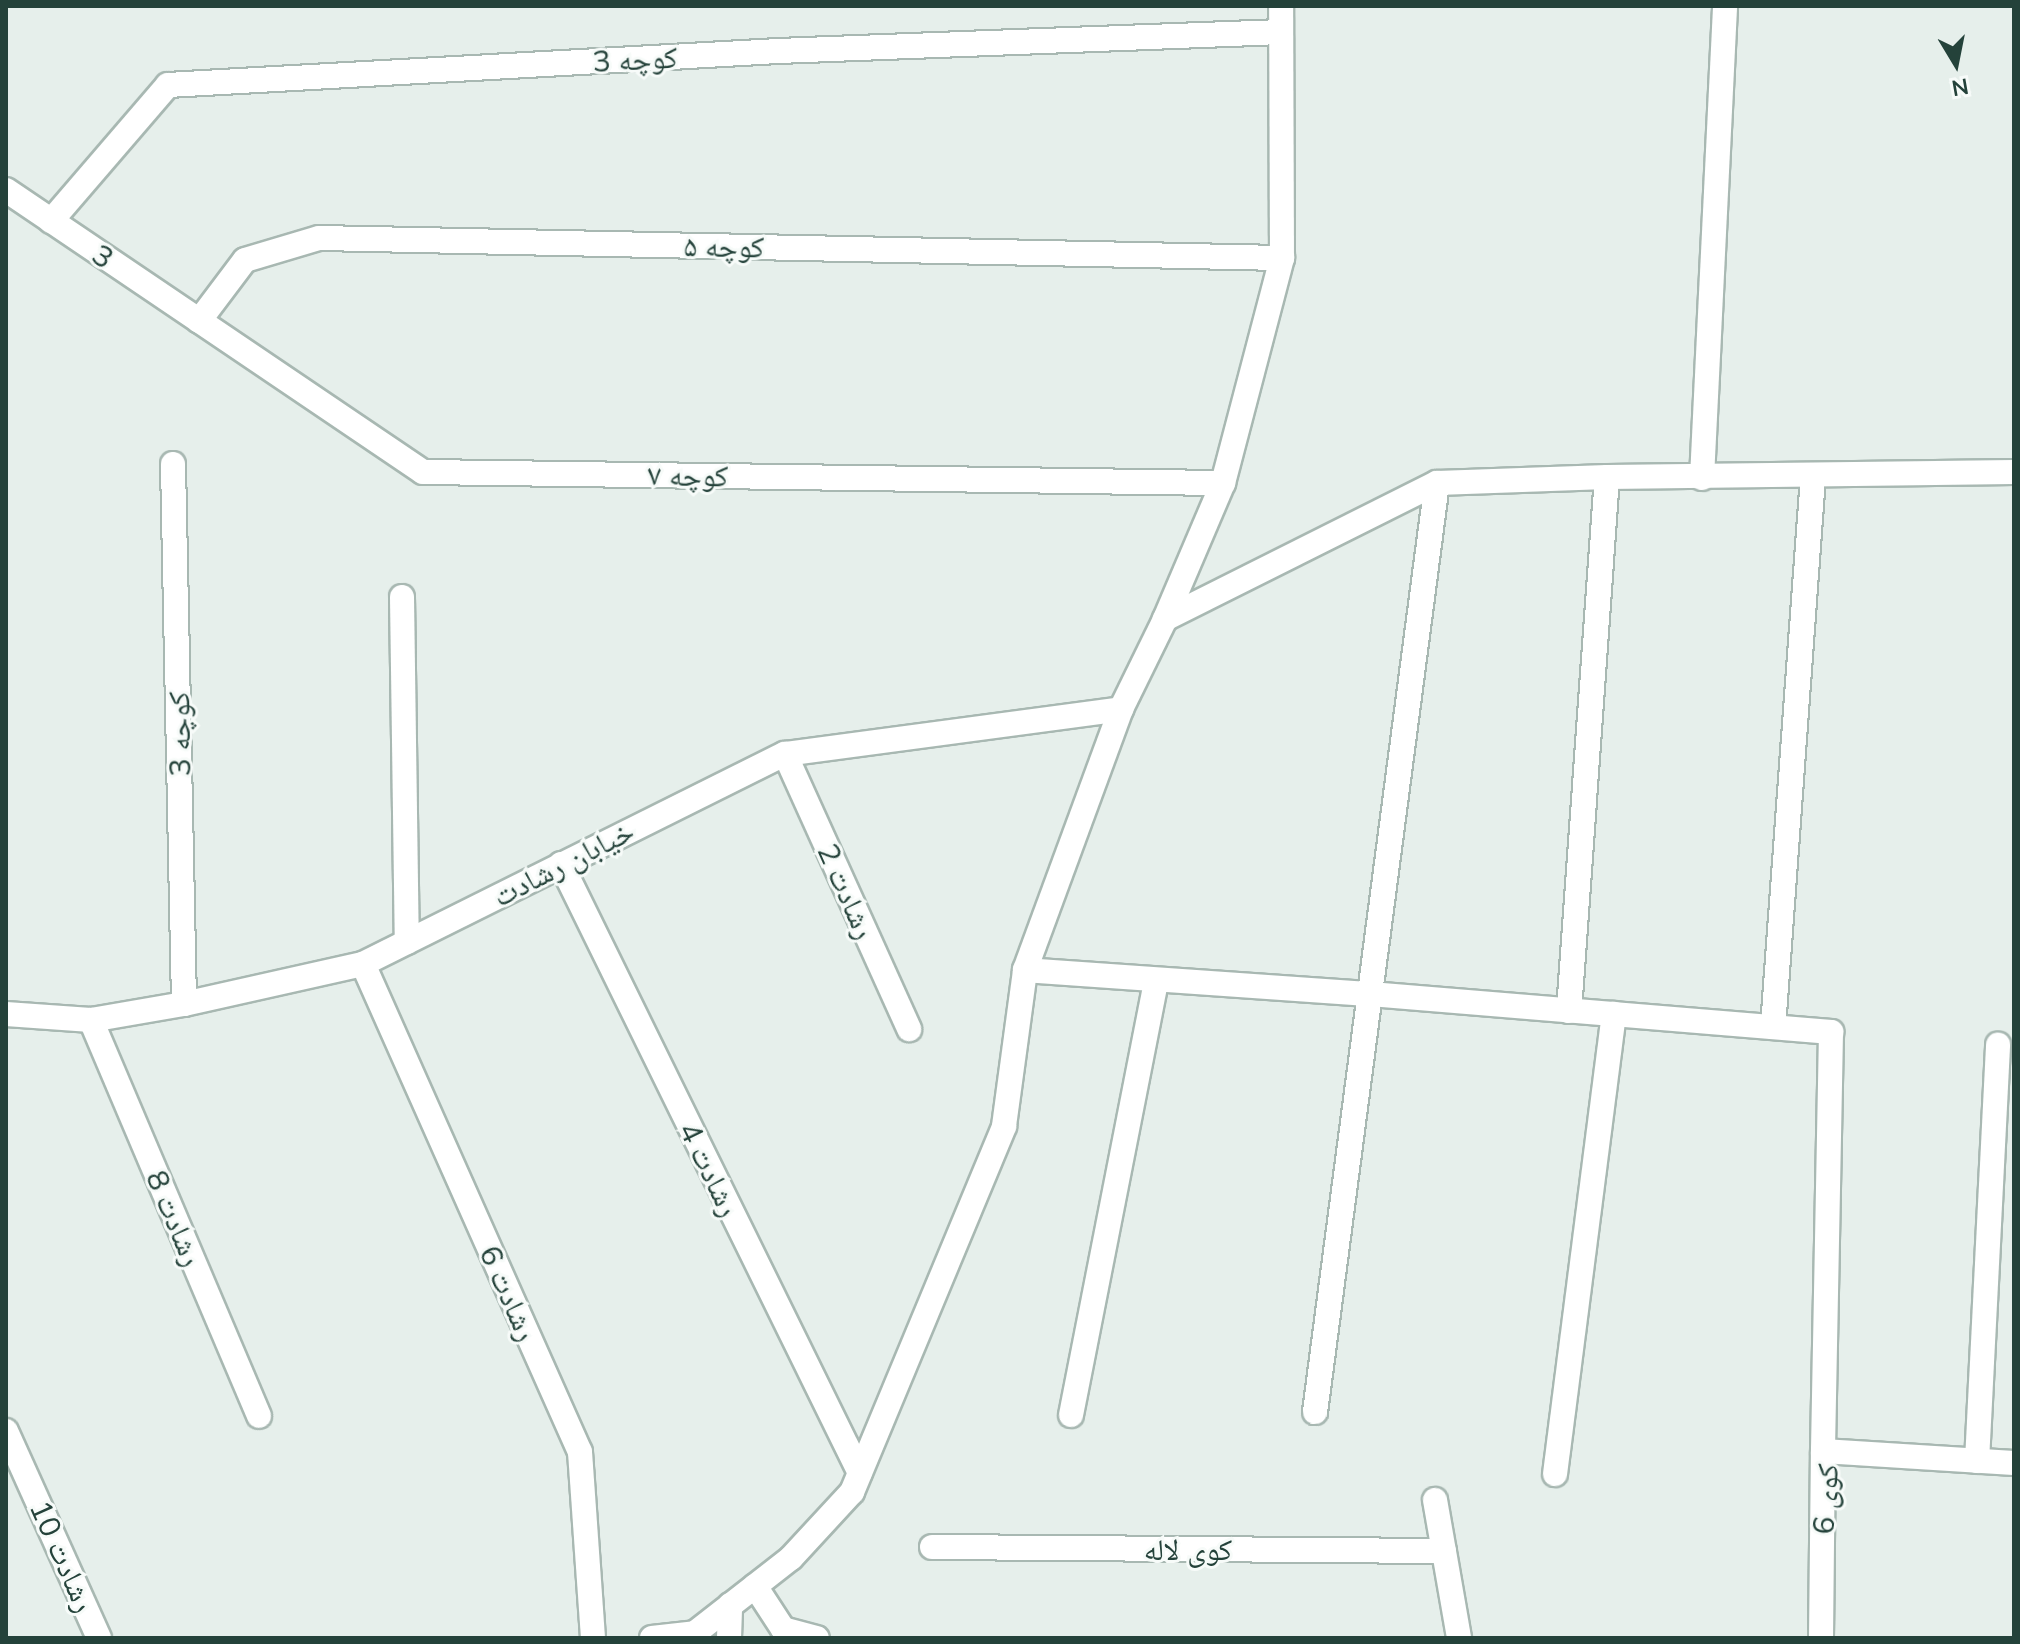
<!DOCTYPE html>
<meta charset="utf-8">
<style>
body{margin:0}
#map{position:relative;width:2020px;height:1644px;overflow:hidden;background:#e6efeb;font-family:Mulish,"Noto Naskh Arabic",sans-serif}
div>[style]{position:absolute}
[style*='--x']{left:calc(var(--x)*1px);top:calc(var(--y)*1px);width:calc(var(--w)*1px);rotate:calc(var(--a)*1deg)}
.roads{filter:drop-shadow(2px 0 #a8b8b2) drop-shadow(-2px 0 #a8b8b2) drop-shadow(0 2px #a8b8b2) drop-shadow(0 -2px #a8b8b2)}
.minor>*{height:24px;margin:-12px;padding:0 12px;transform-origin:12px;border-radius:12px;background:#fff}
span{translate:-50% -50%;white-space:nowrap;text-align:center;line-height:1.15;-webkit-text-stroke:6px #f7fbf9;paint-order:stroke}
.street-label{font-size:30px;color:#24423a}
.frame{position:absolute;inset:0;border:8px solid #24423a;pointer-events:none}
.north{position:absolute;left:1916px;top:24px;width:80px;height:80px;-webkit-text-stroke:6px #f7fbf9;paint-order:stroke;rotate:170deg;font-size:22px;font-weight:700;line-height:32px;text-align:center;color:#24423a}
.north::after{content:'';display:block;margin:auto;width:28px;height:36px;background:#24423a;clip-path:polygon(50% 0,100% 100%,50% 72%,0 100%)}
</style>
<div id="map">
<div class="roads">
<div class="minor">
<i style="--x:6;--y:190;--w:503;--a:34.07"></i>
<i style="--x:423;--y:472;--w:800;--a:0.79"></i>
<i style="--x:51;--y:221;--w:179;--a:-49.3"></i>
<i style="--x:168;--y:85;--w:611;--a:-3.19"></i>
<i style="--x:778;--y:51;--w:503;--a:-2.16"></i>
<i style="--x:199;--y:321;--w:76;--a:-53"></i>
<i style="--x:245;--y:260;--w:77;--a:-16.6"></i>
<i style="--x:319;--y:238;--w:963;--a:1.19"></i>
<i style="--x:173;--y:464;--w:540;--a:88.83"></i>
<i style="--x:1702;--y:478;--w:473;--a:-87.2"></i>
<i style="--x:402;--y:597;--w:345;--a:89.2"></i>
<i style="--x:1165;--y:619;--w:148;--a:-66.9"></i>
<i style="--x:1223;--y:483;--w:233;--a:-75.3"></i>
<i style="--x:1282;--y:258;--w:252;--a:-90.2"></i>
<i style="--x:785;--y:754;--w:302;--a:65.7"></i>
<i style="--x:561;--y:864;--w:678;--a:63.85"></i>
<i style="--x:363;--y:964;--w:534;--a:66.03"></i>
<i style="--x:580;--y:1452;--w:186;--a:86"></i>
<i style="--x:1025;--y:970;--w:346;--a:4"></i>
<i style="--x:1370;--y:994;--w:463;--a:4.7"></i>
<i style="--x:1831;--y:1032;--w:419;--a:91.1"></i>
<i style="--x:1569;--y:1011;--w:535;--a:-85.93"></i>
<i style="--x:6;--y:1014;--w:85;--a:4"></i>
<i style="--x:91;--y:1020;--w:94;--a:-9.8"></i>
<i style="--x:184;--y:1004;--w:183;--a:-12.6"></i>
<i style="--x:363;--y:964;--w:471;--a:-26.5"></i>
<i style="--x:785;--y:754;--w:339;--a:-7.6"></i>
<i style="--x:91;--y:1020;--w:430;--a:67"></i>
<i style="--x:1773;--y:1027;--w:551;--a:-85.84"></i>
<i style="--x:1315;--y:1412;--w:937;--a:-82.52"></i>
<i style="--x:1071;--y:1415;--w:443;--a:-78.9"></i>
<i style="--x:6;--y:1431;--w:227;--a:65.8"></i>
<i style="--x:1977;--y:1461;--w:417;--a:-87.1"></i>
<i style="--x:1555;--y:1474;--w:464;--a:-82.7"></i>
<i style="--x:1435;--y:1500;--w:140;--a:80.1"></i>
<i style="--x:932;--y:1547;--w:512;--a:0.45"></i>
<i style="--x:755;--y:1586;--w:51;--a:56.9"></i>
<i style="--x:783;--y:1629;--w:35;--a:15"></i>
<i style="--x:652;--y:1638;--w:43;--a:-6.6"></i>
<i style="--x:695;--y:1633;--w:122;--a:-38"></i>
<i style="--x:791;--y:1558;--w:90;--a:-47.3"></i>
<i style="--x:852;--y:1492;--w:396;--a:-67.4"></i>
<i style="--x:1004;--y:1126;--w:157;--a:-82.3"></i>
<i style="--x:1025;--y:970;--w:278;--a:-69.8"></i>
<i style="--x:1121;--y:709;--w:100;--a:-63.9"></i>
<i style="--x:1165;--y:619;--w:304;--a:-26.6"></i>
<i style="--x:1437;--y:483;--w:170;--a:-2"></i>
<i style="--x:1607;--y:477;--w:407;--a:-0.7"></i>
<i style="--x:729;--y:1638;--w:33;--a:-88"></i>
<i style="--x:1821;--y:1638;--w:187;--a:-89.4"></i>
<i style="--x:1823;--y:1451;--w:191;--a:3.6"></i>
</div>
</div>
<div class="street-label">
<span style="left:635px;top:59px;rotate:-3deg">کوچه 3</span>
<span style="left:724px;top:246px;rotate:1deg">کوچه ۵</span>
<span style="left:103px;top:256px;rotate:34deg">3</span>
<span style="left:688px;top:475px;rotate:1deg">کوچه ۷</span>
<span style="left:179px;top:734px;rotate:-91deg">کوچه 3</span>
<span style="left:563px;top:863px;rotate:-27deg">خیابان رشادت</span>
<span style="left:847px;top:891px;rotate:66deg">رشادت 2</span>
<span style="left:710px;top:1169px;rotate:64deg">رشادت 4</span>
<span style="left:175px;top:1218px;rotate:67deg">رشادت 8</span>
<span style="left:509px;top:1293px;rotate:66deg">رشادت 6</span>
<span style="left:1825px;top:1499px;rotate:-86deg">کوی 6</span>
<span style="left:1188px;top:1549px">کوی لاله</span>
<span style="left:63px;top:1556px;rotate:66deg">رشادت 10</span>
</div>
<div class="frame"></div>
<div class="north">N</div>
</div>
